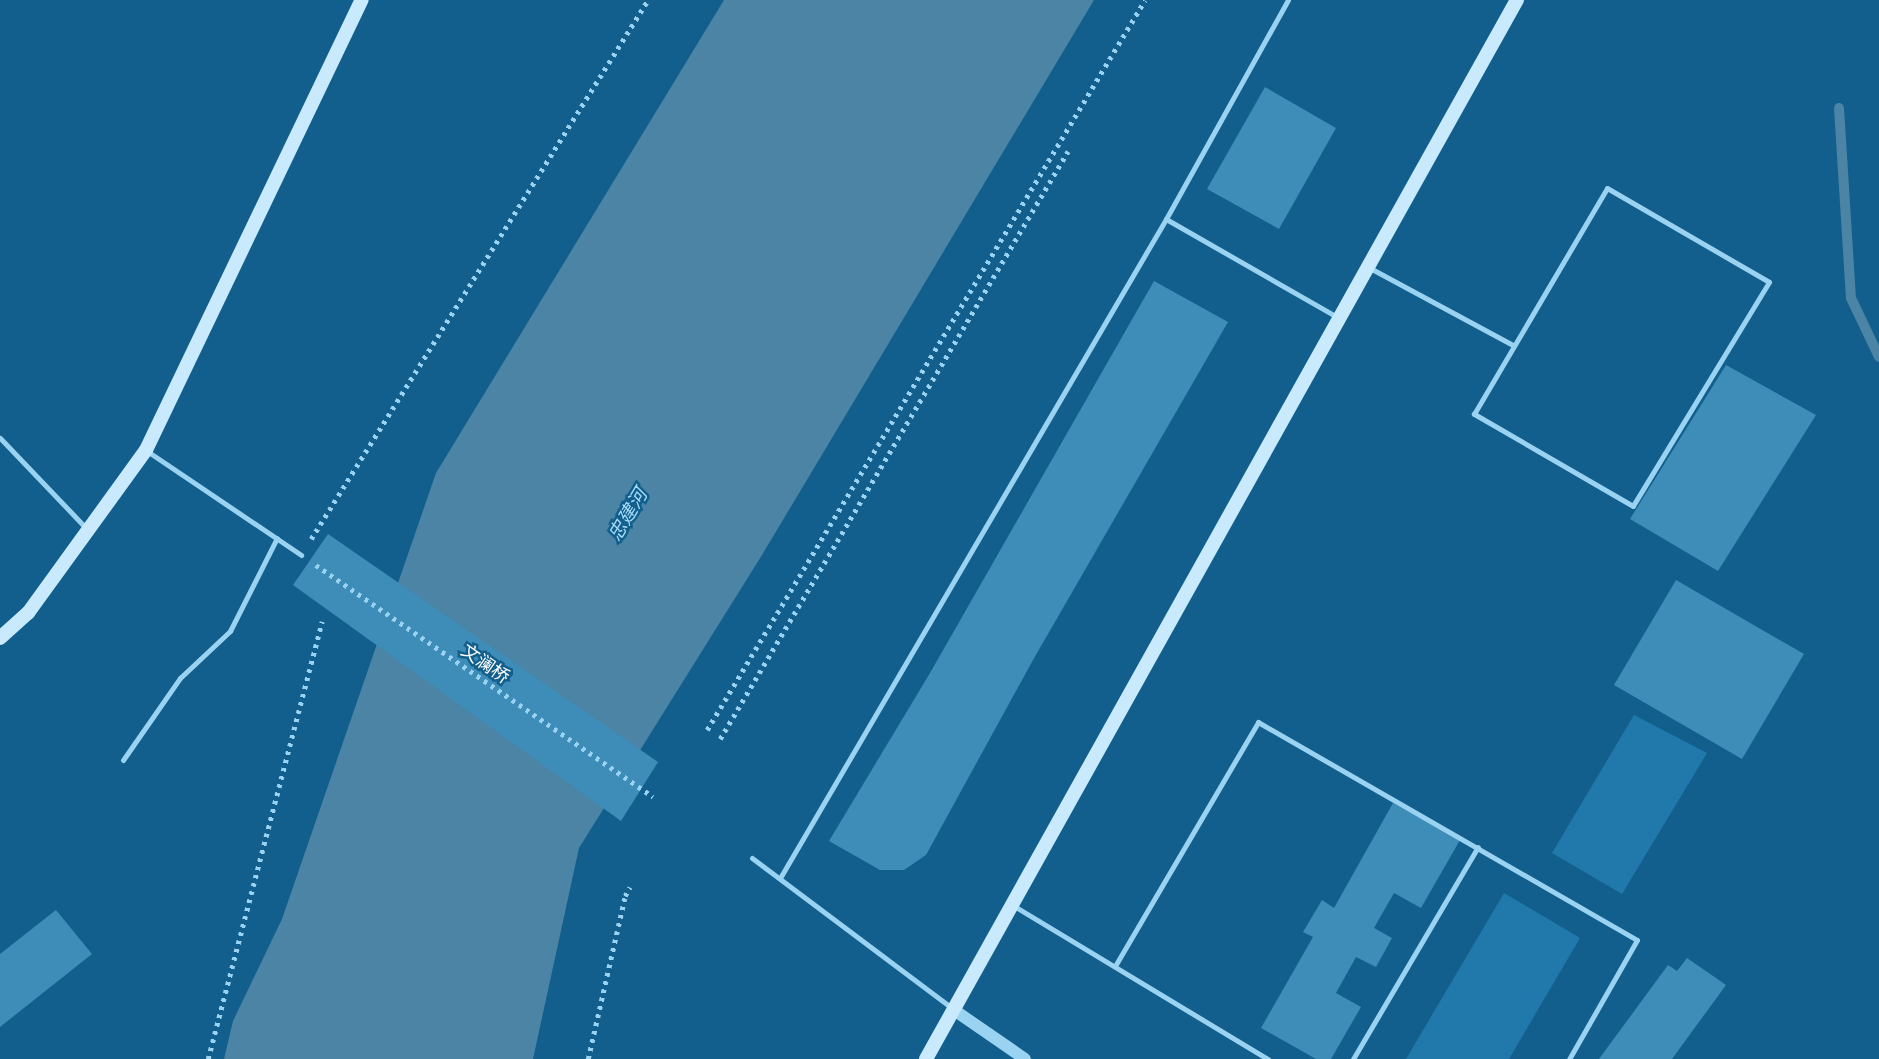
<!DOCTYPE html>
<meta charset="utf-8">
<style>
body{margin:0}
#map{position:relative;width:1879px;height:1059px;overflow:hidden;background:#125f8d;font-family:Arial,"Noto Sans SC",sans-serif}
div>[style]{position:absolute}
[style*='--x']{left:calc(var(--x)*1px);top:calc(var(--y)*1px);width:calc(var(--w)*1px);rotate:calc(var(--a)*1deg)}
.green>*{inset:0;background:#2079aa}
.water>*{inset:0;background:#4c84a5}
.stream>*{height:10px;margin:-5px;padding:0 5px;transform-origin:5px;border-radius:5px;background:#4c84a5}
.building>*{inset:0;background:#3e8cb8}
.path>*{height:4.5px;margin-top:-2.25px;transform-origin:0;background:repeating-linear-gradient(90deg,#9ad2f1 0 3.5px,transparent 0 8.5px)}
.service>*{height:5px;margin:-2.5px;padding:0 2.5px;transform-origin:2.5px;border-radius:2.5px;background:#9ad2f1}
.tertiary>*{height:12px;margin:-6px;padding:0 6px;transform-origin:6px;border-radius:6px;background:#9ad2f1}
.secondary>*{height:14px;margin:-7px;padding:0 7px;transform-origin:7px;border-radius:7px;background:#c9e9fc}
span{translate:-50% -50%;white-space:nowrap;text-align:center;line-height:1.15;-webkit-text-stroke:5px #125f8d;paint-order:stroke}
.street-label{font-size:18px;color:#fff}
.water-label{font-size:19px;color:#a6dbf9;font-style:italic}
</style>
<div id="map">
<div class="green">
<i style="clip-path:polygon(1634px 715px,1707px 753px,1622px 894px,1552px 853px)"></i>
<i style="clip-path:polygon(1504px 893px,1580px 938px,1509px 1059px,1406px 1059px)"></i>
</div>
<div class="water">
<i style="clip-path:polygon(724px 0,1094px 0,762px 555px,579px 848px,533px 1059px,224px 1059px,233px 1021px,282px 919px,436px 473px)"></i>
</div>
<div class="stream">
<i style="--x:1839;--y:108;--w:190;--a:86.4"></i>
<i style="--x:1851;--y:298;--w:65;--a:64.6"></i>
</div>
<div class="building">
<i style="clip-path:polygon(1265px 87px,1336px 128px,1279px 229px,1207px 189px)"></i>
<i style="clip-path:polygon(1154px 281px,1228px 322px,1033px 660px,926px 855px,904px 870px,880px 870px,829px 841px,930px 673px)"></i>
<i style="clip-path:polygon(1726px 365px,1816px 415px,1718px 571px,1630px 519px)"></i>
<i style="clip-path:polygon(328px 534px,658px 762px,621px 821px,293px 585px)"></i>
<i style="clip-path:polygon(1676px 580px,1804px 654px,1742px 759px,1614px 685px)"></i>
<i style="clip-path:polygon(1393px 803px,1460px 840px,1421px 908px,1394px 893px,1374px 928px,1392px 938px,1376px 967px,1356px 957px,1336px 993px,1361px 1007px,1331px 1059px,1316px 1059px,1261px 1028px,1313px 937px,1303px 932px,1322px 900px,1334px 908px)"></i>
<i style="clip-path:polygon(56px 910px,92px 954px,0 1027px,0 954px)"></i>
<i style="clip-path:polygon(1687px 958px,1726px 985px,1672px 1059px,1599px 1059px,1668px 965px,1677px 971px)"></i>
</div>
<div class="path">
<i style="--x:311;--y:539;--w:636;--a:-57.99"></i>
<i style="--x:316;--y:565;--w:409;--a:34.5"></i>
<i style="--x:707;--y:730;--w:851;--a:-59.04"></i>
<i style="--x:720;--y:739;--w:683;--a:-59.38"></i>
<i style="--x:208;--y:1059;--w:452;--a:-75.4"></i>
<i style="--x:588;--y:1059;--w:167;--a:-77.2"></i>
<i style="--x:625;--y:896;--w:10;--a:-61"></i>
</div>
<div class="service">
<i style="--x:1607;--y:188;--w:187;--a:30.1"></i>
<i style="--x:1769;--y:282;--w:262;--a:121.3"></i>
<i style="--x:1633;--y:506;--w:184;--a:-149.9"></i>
<i style="--x:1474;--y:414;--w:262;--a:-59.5"></i>
<i style="--x:1166;--y:219;--w:197;--a:29.8"></i>
<i style="--x:1368;--y:267;--w:165;--a:28.3"></i>
<i style="--x:0;--y:438;--w:124;--a:46.3"></i>
<i style="--x:147;--y:451;--w:186;--a:34"></i>
<i style="--x:123;--y:760;--w:100;--a:-55.2"></i>
<i style="--x:180;--y:678;--w:69;--a:-43.2"></i>
<i style="--x:230;--y:631;--w:104;--a:-63.2"></i>
<i style="--x:752;--y:858;--w:250;--a:36.9"></i>
<i style="--x:780;--y:878;--w:764;--a:-59.64"></i>
<i style="--x:1166;--y:219;--w:251;--a:-60.9"></i>
<i style="--x:1014;--y:906;--w:297;--a:31.1"></i>
<i style="--x:1115;--y:966;--w:283;--a:-59.6"></i>
<i style="--x:1258;--y:722;--w:437;--a:29.9"></i>
<i style="--x:1637;--y:940;--w:137;--a:119.7"></i>
<i style="--x:1353;--y:1059;--w:246;--a:-59.5"></i>
</div>
<div class="tertiary">
<i style="--x:954;--y:1010;--w:86;--a:34.6"></i>
</div>
<div class="secondary">
<i style="--x:0;--y:638;--w:38;--a:-42"></i>
<i style="--x:28;--y:613;--w:201;--a:-54.1"></i>
<i style="--x:146;--y:450;--w:499;--a:-64.4"></i>
<i style="--x:926;--y:1059;--w:1213;--a:-60.84"></i>
</div>
<div class="street-label">
<span style="left:485px;top:664px;rotate:35deg">文澜桥</span>
</div>
<div class="water-label">
<span style="left:628px;top:515px;rotate:-59deg">忠建河</span>
</div>
</div>
